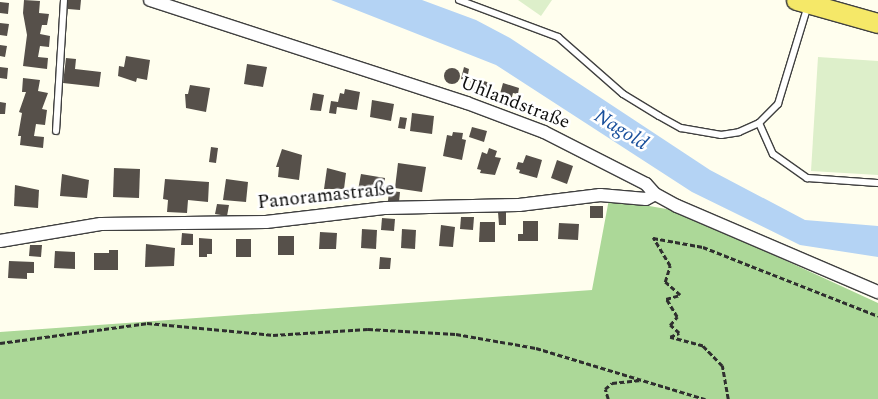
<!DOCTYPE html>
<meta charset="utf-8">
<style>
body{margin:0}
#map{position:relative;width:878px;height:399px;overflow:hidden;background:#fffeee;font-family:Spectral,serif}
div>[style]{position:absolute}
[style*='--x']{left:calc(var(--x)*1px);top:calc(var(--y)*1px);width:calc(var(--w)*1px);rotate:calc(var(--a)*1deg)}
.forest>*{inset:0;background:#acd898}
.pitch>*{inset:0;background:#ddefca}
.water>*{inset:0;background:#b4d3f4}
.building>*{inset:0;background:#56504a}
.round{border-radius:50%}
.path>*{height:2.5px;margin-top:-1.25px;transform-origin:0;background:repeating-linear-gradient(90deg,#2f2f2f 0 5px,transparent 0 7.5px)}
.roads{filter:drop-shadow(1px 0 #404040) drop-shadow(-1px 0 #404040) drop-shadow(0 1px #404040) drop-shadow(0 -1px #404040)}
.lane>*{height:6px;margin:-3px;padding:0 3px;transform-origin:3px;border-radius:3px;background:#fff}
.street>*{height:12px;margin:-6px;padding:0 6px;transform-origin:6px;border-radius:6px;background:#fff}
.primary>*{height:19px;margin:-9.5px;padding:0 9.5px;transform-origin:9.5px;border-radius:9.5px;background:#f5e868}
span{translate:-50% -50%;white-space:nowrap;text-align:center;line-height:1.15;-webkit-text-stroke:5px #fff;paint-order:stroke}
.street-label{font-size:19px;color:#0d0d0d}
.water-label{font-size:20px;color:#1a509c;font-style:italic}
</style>
<div id="map">
<div class="forest">
<i style="clip-path:polygon(609px 199px,678px 211px,878px 303px,878px 399px,0 399px,0 332px,592px 290px)"></i>
</div>
<div class="pitch">
<i style="clip-path:polygon(518px 0,552px 0,541px 16px)"></i>
<i style="clip-path:polygon(818px 57px,878px 61px,878px 175px,811px 171px)"></i>
</div>
<div class="water">
<i style="clip-path:polygon(331px 0,422px 0,476px 20px,510px 38px,710px 170px,805px 220px,878px 226px,878px 257px,800px 245px,692px 192px,496px 65px)"></i>
</div>
<div class="building">
<i style="clip-path:polygon(24px 0,40px 1px,39px 13px,49px 14px,47px 25px,42px 25px,40px 34px,50px 36px,49px 47px,40px 46px,38px 57px,48px 58px,47px 69px,23px 66px,27px 35px,23px 13px)"></i>
<i style="clip-path:polygon(68px 0,81px 0,80px 10px,68px 9px)"></i>
<i style="clip-path:polygon(0 2px,9px 3px,8px 14px,0 13px)"></i>
<i style="clip-path:polygon(0 23px,9px 24px,7px 36px,0 35px)"></i>
<i style="clip-path:polygon(0 45px,7px 46px,5px 57px,0 56px)"></i>
<i style="clip-path:polygon(126px 56px,150px 60px,147px 80px,137px 78px,136px 82px,118px 76px,119px 66px,124px 67px)"></i>
<i style="clip-path:polygon(66px 58px,76px 59px,75px 69px,101px 72px,99px 87px,63px 83px)"></i>
<i style="clip-path:polygon(247px 64px,267px 67px,263px 87px,244px 84px)"></i>
<i style="clip-path:polygon(0 67px,8px 68px,7px 79px,0 78px)"></i>
<i style="clip-path:polygon(464px 67px,469px 69px,467px 80px,461px 79px)"></i>
<i class="round" style="left:444px;top:68px;width:16px;height:16px"></i>
<i style="clip-path:polygon(472px 77px,490px 83px,486px 96px,468px 90px)"></i>
<i style="clip-path:polygon(23px 78px,40px 80px,38px 91px,48px 93px,42px 109px,47px 110px,45px 125px,36px 124px,34px 136px,44px 137px,43px 148px,20px 145px,21px 136px,18px 136px,22px 113px,19px 112px,26px 92px,22px 92px)"></i>
<i style="clip-path:polygon(503px 83px,519px 88px,518px 94px,513px 93px,510px 104px,498px 101px)"></i>
<i style="clip-path:polygon(190px 85px,210px 88px,206px 112px,186px 108px,185px 94px,188px 94px)"></i>
<i style="clip-path:polygon(345px 89px,360px 92px,357px 110px,337px 107px,336px 114px,329px 113px,331px 101px,338px 102px,340px 93px,344px 94px)"></i>
<i style="clip-path:polygon(313px 93px,324px 95px,321px 111px,310px 110px)"></i>
<i style="clip-path:polygon(372px 100px,394px 104px,391px 121px,370px 117px)"></i>
<i style="clip-path:polygon(0 102px,6px 103px,5px 114px,0 114px)"></i>
<i style="clip-path:polygon(412px 113px,434px 116px,432px 134px,410px 131px)"></i>
<i style="clip-path:polygon(400px 117px,407px 118px,405px 129px,398px 128px)"></i>
<i style="clip-path:polygon(472px 127px,487px 131px,484px 142px,469px 137px)"></i>
<i style="clip-path:polygon(453px 132px,463px 133px,462px 139px,466px 140px,462px 160px,443px 156px,447px 135px,452px 136px)"></i>
<i style="clip-path:polygon(211px 147px,218px 148px,216px 163px,209px 162px)"></i>
<i style="clip-path:polygon(489px 148px,497px 151px,495px 157px,501px 158px,495px 175px,480px 173px,481px 170px,477px 169px,482px 152px,487px 154px)"></i>
<i style="clip-path:polygon(282px 149px,302px 155px,299px 180px,278px 177px,279px 167px,276px 167px)"></i>
<i style="clip-path:polygon(526px 155px,542px 160px,537px 178px,519px 173px,520px 170px,516px 169px,518px 162px,523px 163px)"></i>
<i style="clip-path:polygon(557px 160px,573px 166px,567px 184px,551px 178px)"></i>
<i style="clip-path:polygon(398px 163px,426px 167px,422px 192px,395px 188px)"></i>
<i style="clip-path:polygon(114px 168px,140px 169px,139px 198px,113px 197px)"></i>
<i style="clip-path:polygon(327px 168px,346px 173px,344px 189px,324px 189px)"></i>
<i style="clip-path:polygon(62px 174px,89px 180px,87px 198px,60px 196px)"></i>
<i style="clip-path:polygon(361px 174px,385px 178px,383px 194px,358px 190px)"></i>
<i style="clip-path:polygon(165px 179px,209px 182px,208px 202px,188px 200px,187px 213px,167px 212px,168px 200px,163px 199px)"></i>
<i style="clip-path:polygon(226px 179px,248px 182px,246px 202px,223px 200px)"></i>
<i style="clip-path:polygon(15px 185px,39px 190px,38px 208px,14px 206px)"></i>
<i style="clip-path:polygon(389px 191px,400px 192px,399px 202px,388px 201px)"></i>
<i style="clip-path:polygon(217px 204px,229px 205px,227px 216px,215px 214px)"></i>
<i style="clip-path:polygon(590px 206px,603px 206px,603px 218px,590px 218px)"></i>
<i style="clip-path:polygon(498px 212px,506px 212px,506px 225px,499px 225px)"></i>
<i style="clip-path:polygon(461px 217px,474px 217px,473px 230px,460px 229px)"></i>
<i style="clip-path:polygon(382px 218px,395px 219px,394px 231px,381px 230px)"></i>
<i style="clip-path:polygon(523px 221px,538px 221px,538px 241px,518px 241px,518px 234px,523px 234px)"></i>
<i style="clip-path:polygon(480px 222px,495px 222px,495px 242px,479px 242px)"></i>
<i style="clip-path:polygon(559px 223px,579px 224px,578px 240px,558px 239px)"></i>
<i style="clip-path:polygon(441px 225px,455px 227px,453px 247px,439px 246px)"></i>
<i style="clip-path:polygon(362px 229px,377px 230px,376px 249px,361px 248px)"></i>
<i style="clip-path:polygon(402px 229px,416px 230px,415px 249px,401px 248px)"></i>
<i style="clip-path:polygon(320px 232px,337px 233px,336px 249px,319px 249px)"></i>
<i style="clip-path:polygon(182px 233px,193px 234px,193px 245px,181px 245px)"></i>
<i style="clip-path:polygon(278px 236px,294px 236px,294px 255px,278px 255px)"></i>
<i style="clip-path:polygon(199px 238px,212px 239px,212px 254px,207px 254px,207px 257px,199px 257px)"></i>
<i style="clip-path:polygon(236px 239px,251px 239px,251px 257px,236px 257px)"></i>
<i style="clip-path:polygon(146px 244px,175px 248px,174px 266px,145px 267px)"></i>
<i style="clip-path:polygon(30px 245px,42px 245px,41px 257px,29px 256px)"></i>
<i style="clip-path:polygon(109px 250px,118px 250px,118px 270px,94px 270px,94px 253px,109px 253px)"></i>
<i style="clip-path:polygon(55px 251px,75px 252px,75px 269px,54px 268px)"></i>
<i style="clip-path:polygon(380px 257px,391px 258px,390px 269px,379px 269px)"></i>
<i style="clip-path:polygon(9px 261px,34px 262px,34px 273px,27px 273px,27px 279px,8px 278px)"></i>
</div>
<div class="path">
<i style="--x:0;--y:343;--w:148;--a:-7.7"></i>
<i style="--x:147;--y:323;--w:127;--a:5.4"></i>
<i style="--x:273;--y:335;--w:95;--a:-3.6"></i>
<i style="--x:368;--y:329;--w:88;--a:3.3"></i>
<i style="--x:456;--y:334;--w:81;--a:9.9"></i>
<i style="--x:536;--y:348;--w:177;--a:16.8"></i>
<i style="--x:608;--y:399;--w:10;--a:-107"></i>
<i style="--x:605;--y:389;--w:9;--a:-41"></i>
<i style="--x:612;--y:383;--w:29;--a:-6"></i>
<i style="--x:728;--y:399;--w:34;--a:-100"></i>
<i style="--x:722;--y:366;--w:28;--a:-134"></i>
<i style="--x:703;--y:346;--w:34;--a:-165"></i>
<i style="--x:670;--y:337;--w:10;--a:-24"></i>
<i style="--x:679;--y:333;--w:12;--a:-138"></i>
<i style="--x:670;--y:325;--w:11;--a:-49"></i>
<i style="--x:677;--y:317;--w:21;--a:-121"></i>
<i style="--x:666;--y:299;--w:15;--a:-16"></i>
<i style="--x:680;--y:295;--w:20;--a:-139"></i>
<i style="--x:665;--y:282;--w:17;--a:-73"></i>
<i style="--x:670;--y:266;--w:33;--a:-121"></i>
<i style="--x:653;--y:238;--w:51;--a:10.2"></i>
<i style="--x:703;--y:247;--w:188;--a:21.5"></i>
</div>
<div class="roads">
<div class="lane">
<i style="--x:459;--y:0;--w:106;--a:20.5"></i>
<i style="--x:558;--y:37;--w:86;--a:41.2"></i>
<i style="--x:623;--y:94;--w:42;--a:31.4"></i>
<i style="--x:659;--y:116;--w:25;--a:29"></i>
<i style="--x:681;--y:128;--w:41;--a:9.9"></i>
<i style="--x:721;--y:135;--w:18;--a:-9"></i>
<i style="--x:739;--y:132;--w:22;--a:-24"></i>
<i style="--x:759;--y:123;--w:27;--a:-45"></i>
<i style="--x:778;--y:104;--w:103;--a:-73.1"></i>
<i style="--x:759;--y:123;--w:34;--a:66"></i>
<i style="--x:773;--y:154;--w:42;--a:35.2"></i>
<i style="--x:807;--y:178;--w:71;--a:4"></i>
<i style="--x:56;--y:131;--w:131;--a:-86.5"></i>
</div>
<div class="street">
<i style="--x:150;--y:0;--w:333;--a:18"></i>
<i style="--x:467;--y:103;--w:82;--a:20.6"></i>
<i style="--x:544;--y:132;--w:114;--a:27"></i>
<i style="--x:646;--y:184;--w:13;--a:48"></i>
<i style="--x:655;--y:194;--w:25;--a:29"></i>
<i style="--x:677;--y:206;--w:219;--a:23.2"></i>
<i style="--x:0;--y:241;--w:102;--a:-9.6"></i>
<i style="--x:101;--y:224;--w:165;--a:-0.7"></i>
<i style="--x:266;--y:222;--w:121;--a:-6.7"></i>
<i style="--x:386;--y:208;--w:133;--a:-1.3"></i>
<i style="--x:519;--y:205;--w:82;--a:-7"></i>
<i style="--x:600;--y:195;--w:46;--a:5"></i>
<i style="--x:646;--y:199;--w:10;--a:-29"></i>
</div>
<div class="primary">
<i style="--x:796;--y:0;--w:85;--a:15.7"></i>
</div>
</div>
<div class="street-label">
<span style="left:515px;top:103px;rotate:21deg">Uhlandstraße</span>
<span style="left:326px;top:196px;rotate:-6deg">Panoramastraße</span>
</div>
<div class="water-label">
<span style="left:621px;top:130px;rotate:32deg">Nagold</span>
</div>
</div>
